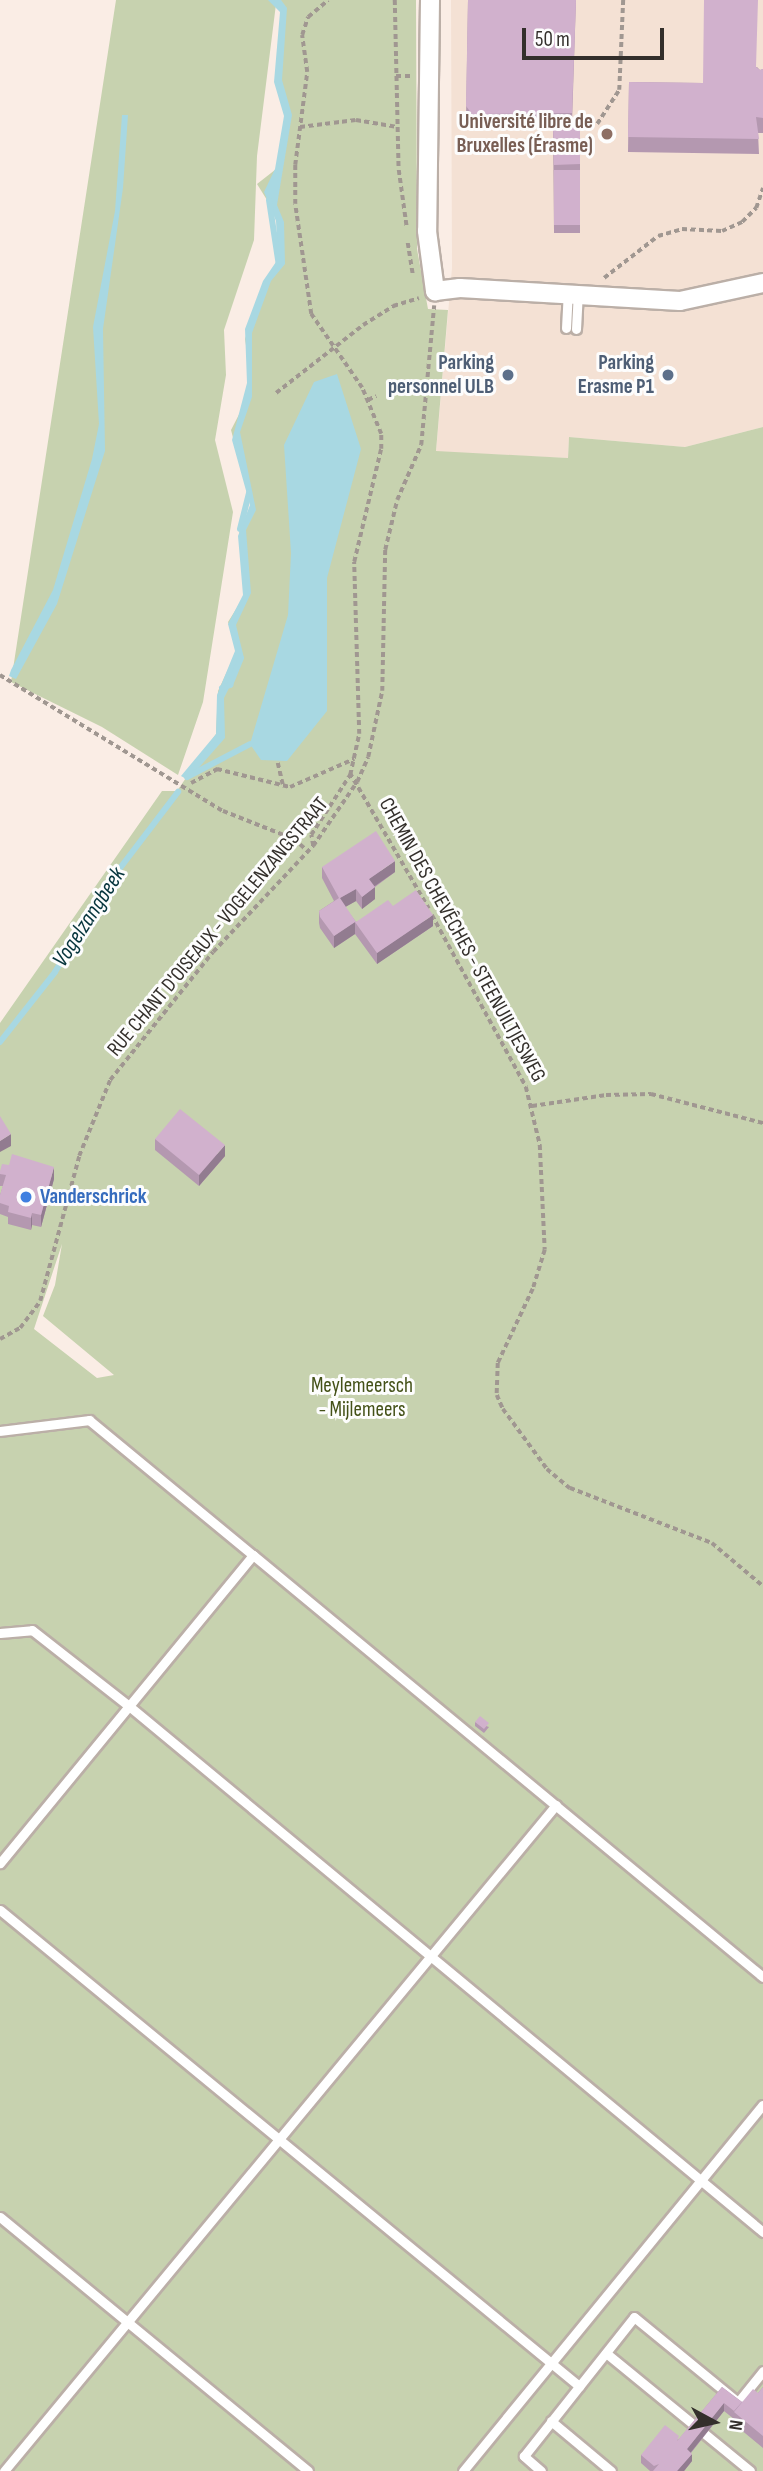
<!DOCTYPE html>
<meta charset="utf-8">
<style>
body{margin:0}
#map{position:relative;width:763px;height:2471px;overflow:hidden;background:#faede5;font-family:"Sofia Sans Condensed",sans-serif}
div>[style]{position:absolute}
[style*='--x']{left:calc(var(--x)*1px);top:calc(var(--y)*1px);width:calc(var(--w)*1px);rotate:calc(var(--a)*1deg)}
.built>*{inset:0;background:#f4e1d4}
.green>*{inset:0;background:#c7d2af}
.water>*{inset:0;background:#a8d8e2}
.stream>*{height:6px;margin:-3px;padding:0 3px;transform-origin:3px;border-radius:3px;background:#a8d8e2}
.path>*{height:3.5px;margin-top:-1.75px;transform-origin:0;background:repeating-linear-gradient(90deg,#a09791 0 5px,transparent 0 8.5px)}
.roads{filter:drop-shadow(2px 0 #bbafa7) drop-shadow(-2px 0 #bbafa7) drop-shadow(0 2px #bbafa7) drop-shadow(0 -2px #bbafa7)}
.service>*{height:9px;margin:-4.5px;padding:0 4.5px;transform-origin:4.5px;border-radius:4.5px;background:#fff}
.minor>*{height:18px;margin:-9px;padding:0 9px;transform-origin:9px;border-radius:9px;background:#fff}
.wall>*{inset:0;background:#b498b0}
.shaded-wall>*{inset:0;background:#927c90}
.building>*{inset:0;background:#d1b1cd}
.dots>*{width:19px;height:19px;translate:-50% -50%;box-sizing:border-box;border:4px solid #fdfdfd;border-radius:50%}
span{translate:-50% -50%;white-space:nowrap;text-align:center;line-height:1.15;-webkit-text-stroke:6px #fdfdfd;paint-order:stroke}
.education-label{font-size:21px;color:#785e54;font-weight:700}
.right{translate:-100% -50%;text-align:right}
.service-label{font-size:21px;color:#4e5e75;font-weight:700}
.street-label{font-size:21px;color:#332f2b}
.shop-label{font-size:21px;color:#366cbe;font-weight:700}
.left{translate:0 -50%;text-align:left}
.park-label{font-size:21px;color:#445118}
.water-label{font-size:23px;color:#05343c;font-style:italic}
.north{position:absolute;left:679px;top:2387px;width:70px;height:70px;-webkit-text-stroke:5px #fdfdfd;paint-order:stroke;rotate:98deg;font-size:19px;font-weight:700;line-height:28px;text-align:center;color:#332f2b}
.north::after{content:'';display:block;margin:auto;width:24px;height:32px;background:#332f2b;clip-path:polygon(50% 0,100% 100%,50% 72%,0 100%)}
.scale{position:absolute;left:522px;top:28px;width:142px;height:32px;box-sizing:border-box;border:4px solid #332f2b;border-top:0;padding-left:9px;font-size:21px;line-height:24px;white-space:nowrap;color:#332f2b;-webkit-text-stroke:5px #fdfdfd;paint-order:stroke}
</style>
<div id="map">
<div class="built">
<i style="clip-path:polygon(451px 0,763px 0,763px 427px,685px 447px,569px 437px,568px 458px,436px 452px,452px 268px)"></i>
</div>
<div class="green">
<i style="clip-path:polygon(evenodd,116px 0,416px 0,417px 249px,428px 309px,448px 310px,436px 451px,568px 458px,569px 437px,685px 447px,763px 427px,763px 2471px,0 2471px,0 1023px,162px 791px,177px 791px,216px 734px,218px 691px,237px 650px,228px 622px,245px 595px,239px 533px,252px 510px,231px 430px,248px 397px,250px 370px,245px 339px,263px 283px,279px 266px,277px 216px,257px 184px,280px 166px,288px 113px,275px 78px,282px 9px,276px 4px,257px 156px,254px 240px,224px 330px,226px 375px,215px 440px,233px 512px,203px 702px,178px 775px,102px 727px,11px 682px,116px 0,62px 1244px,55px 1285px,43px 1316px,114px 1375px,97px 1378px,34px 1329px,62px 1244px)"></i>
</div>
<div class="water">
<i style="clip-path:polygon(268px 0,281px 0,287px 8px,282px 80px,292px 115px,277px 205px,284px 222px,285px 264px,271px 281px,252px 333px,252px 397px,240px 432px,256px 510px,246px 530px,251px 593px,236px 625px,244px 658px,224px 698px,225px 738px,188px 780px,181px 776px,216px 734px,217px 695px,235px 651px,228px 624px,243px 595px,238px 536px,250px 505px,232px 440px,247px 383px,245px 329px,263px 281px,278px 259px,276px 221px,264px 192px,275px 169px,284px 116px,274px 82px,280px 12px)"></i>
<i style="clip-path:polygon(122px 115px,128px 115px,123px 188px,103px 329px,105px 451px,57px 604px,16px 679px,9px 676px,11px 670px,53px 590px,92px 459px,99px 424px,93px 327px,115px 211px)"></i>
<i style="clip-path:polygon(337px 374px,361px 449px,327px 578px,327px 711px,287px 761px,261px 760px,250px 744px,288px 615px,291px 553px,284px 445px,314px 382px)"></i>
</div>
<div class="stream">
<i style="--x:269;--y:200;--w:67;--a:81.4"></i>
<i style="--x:240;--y:529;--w:38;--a:-76"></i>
<i style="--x:222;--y:688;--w:9;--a:-21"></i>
<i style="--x:230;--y:685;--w:29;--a:-68"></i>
<i style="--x:187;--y:777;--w:71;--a:-27.6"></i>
<i style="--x:0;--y:1042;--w:89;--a:-51.8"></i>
<i style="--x:55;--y:972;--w:113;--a:-58.4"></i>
<i style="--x:114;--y:876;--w:106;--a:-52.7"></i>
</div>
<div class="path">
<i style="--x:395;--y:0;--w:170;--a:88.7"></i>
<i style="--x:399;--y:170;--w:59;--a:82.1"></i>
<i style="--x:396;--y:76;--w:16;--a:0"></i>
<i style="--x:588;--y:124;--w:9;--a:0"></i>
<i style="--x:597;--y:124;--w:40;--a:-57.1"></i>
<i style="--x:619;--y:90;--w:90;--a:-87.5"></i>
<i style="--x:300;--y:127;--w:56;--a:-7.1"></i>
<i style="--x:356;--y:120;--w:42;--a:9.7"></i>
<i style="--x:408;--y:243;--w:33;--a:81"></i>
<i style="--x:604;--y:278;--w:68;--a:-37.9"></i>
<i style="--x:658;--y:236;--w:25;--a:-16"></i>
<i style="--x:682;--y:229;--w:40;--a:2.9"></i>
<i style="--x:722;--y:231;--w:22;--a:-24"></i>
<i style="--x:742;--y:222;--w:20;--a:-45"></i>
<i style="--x:756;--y:208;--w:21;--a:-71"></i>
<i style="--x:276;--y:393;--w:110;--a:-38"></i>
<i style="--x:363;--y:325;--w:36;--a:-32"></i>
<i style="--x:393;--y:306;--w:27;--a:-17"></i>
<i style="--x:368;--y:400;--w:9;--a:-27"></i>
<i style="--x:0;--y:675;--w:261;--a:31.4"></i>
<i style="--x:223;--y:811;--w:76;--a:21.5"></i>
<i style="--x:294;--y:839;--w:18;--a:41"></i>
<i style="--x:278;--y:763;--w:22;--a:77"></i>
<i style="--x:350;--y:773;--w:157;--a:59.8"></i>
<i style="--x:191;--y:783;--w:30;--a:-28"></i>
<i style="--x:217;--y:769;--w:75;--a:13.9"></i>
<i style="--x:290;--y:787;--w:70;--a:-23.6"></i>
<i style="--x:313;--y:846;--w:11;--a:-100"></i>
<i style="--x:311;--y:835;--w:72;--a:-57"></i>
<i style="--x:350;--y:775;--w:42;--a:-77.6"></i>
<i style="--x:359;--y:734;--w:172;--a:-91.7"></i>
<i style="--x:354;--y:562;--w:116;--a:-76.6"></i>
<i style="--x:381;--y:449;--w:15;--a:-90"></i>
<i style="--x:381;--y:434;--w:50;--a:-112.4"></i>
<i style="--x:362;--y:388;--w:90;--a:-124.6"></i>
<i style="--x:311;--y:314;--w:111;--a:-98.3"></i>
<i style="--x:295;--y:204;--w:39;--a:-90"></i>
<i style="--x:295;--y:165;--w:94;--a:-82.6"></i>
<i style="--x:307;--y:72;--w:37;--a:-98"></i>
<i style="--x:302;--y:35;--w:19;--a:-72"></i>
<i style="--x:308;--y:17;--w:26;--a:-40"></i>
<i style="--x:432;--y:915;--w:196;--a:61.3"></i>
<i style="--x:526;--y:1087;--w:60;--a:76.4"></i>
<i style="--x:540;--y:1145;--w:105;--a:87.3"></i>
<i style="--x:545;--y:1250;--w:41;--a:107.1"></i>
<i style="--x:533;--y:1289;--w:82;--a:115.3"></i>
<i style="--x:498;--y:1363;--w:32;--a:92"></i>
<i style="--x:497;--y:1395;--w:15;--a:67"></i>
<i style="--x:503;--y:1409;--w:74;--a:53.7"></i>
<i style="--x:547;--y:1469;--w:30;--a:40"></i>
<i style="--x:570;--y:1488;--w:152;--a:21.2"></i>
<i style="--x:712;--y:1543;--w:67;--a:40.1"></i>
<i style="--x:532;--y:1106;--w:75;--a:-8.5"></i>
<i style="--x:606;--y:1095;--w:45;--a:-1.3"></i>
<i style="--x:651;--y:1094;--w:116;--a:14.5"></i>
<i style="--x:0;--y:1339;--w:23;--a:-29"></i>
<i style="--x:20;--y:1328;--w:34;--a:-53"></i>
<i style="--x:40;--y:1301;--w:150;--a:-74.9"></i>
<i style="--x:79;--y:1156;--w:82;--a:-67.8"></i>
<i style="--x:110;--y:1080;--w:164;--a:-51.2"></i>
<i style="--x:213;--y:952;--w:146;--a:-46.7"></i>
<i style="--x:313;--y:846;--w:78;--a:-55.5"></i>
<i style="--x:357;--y:782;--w:27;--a:-66"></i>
<i style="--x:368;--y:757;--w:67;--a:-78"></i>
<i style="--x:382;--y:691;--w:141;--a:-88.8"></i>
<i style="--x:385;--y:550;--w:51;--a:-76.5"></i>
<i style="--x:397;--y:500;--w:60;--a:-66.4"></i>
<i style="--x:421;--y:445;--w:140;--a:-84.7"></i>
</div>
<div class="roads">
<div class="service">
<i style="--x:566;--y:328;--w:34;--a:-87"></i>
<i style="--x:576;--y:329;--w:34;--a:-87"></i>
<i style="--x:0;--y:1431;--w:90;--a:-7"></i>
<i style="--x:89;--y:1420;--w:212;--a:39.5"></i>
<i style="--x:253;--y:1555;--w:399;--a:129.4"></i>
<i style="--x:253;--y:1555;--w:662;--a:39.61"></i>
<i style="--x:0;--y:1633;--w:32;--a:-5"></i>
<i style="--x:32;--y:1630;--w:123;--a:38.1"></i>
<i style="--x:129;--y:1706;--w:824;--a:39.68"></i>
<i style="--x:0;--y:1910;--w:750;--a:39.42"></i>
<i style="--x:0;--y:2217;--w:399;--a:39.5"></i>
<i style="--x:606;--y:2353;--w:186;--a:39.3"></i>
<i style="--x:551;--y:2421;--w:78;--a:39.8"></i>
<i style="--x:4;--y:2471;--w:865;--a:-50.35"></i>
<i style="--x:463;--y:2471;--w:473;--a:-50.7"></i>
<i style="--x:541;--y:2471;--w:23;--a:-139"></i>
<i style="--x:524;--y:2456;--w:177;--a:-51.6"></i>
<i style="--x:634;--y:2317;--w:134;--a:39.3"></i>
<i style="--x:738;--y:2402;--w:40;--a:-51"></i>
</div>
<div class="minor">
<i style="--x:430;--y:0;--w:231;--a:90.7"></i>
<i style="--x:427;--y:231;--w:61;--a:82.4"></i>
<i style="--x:435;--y:291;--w:25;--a:-7"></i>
<i style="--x:460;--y:288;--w:220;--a:3.4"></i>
<i style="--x:680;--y:301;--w:85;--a:-12.2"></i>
</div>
</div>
<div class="wall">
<i style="clip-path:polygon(468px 0,576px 0,572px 123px,580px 123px,580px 233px,554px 233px,553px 125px,472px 126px,466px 118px)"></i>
<i style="clip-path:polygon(757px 67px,760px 70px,763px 69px,763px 133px,758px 133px,759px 154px,628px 152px,629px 82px,703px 83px)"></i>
<i style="clip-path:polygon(322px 867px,395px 872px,375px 887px,375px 899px,362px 909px,356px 901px,345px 907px,356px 922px,393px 906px,433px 926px,377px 964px,355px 934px,334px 948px,320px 928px,319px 923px,319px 911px,334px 901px,322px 878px)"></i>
<i style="clip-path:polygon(155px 1139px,225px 1156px,199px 1186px,155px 1150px)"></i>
<i style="clip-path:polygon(0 1171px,54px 1179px,41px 1227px,32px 1225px,31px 1230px,8px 1224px,8px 1217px,0 1214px,0 1195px,3px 1186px,0 1186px)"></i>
<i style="clip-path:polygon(475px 1722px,489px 1727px,484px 1733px,475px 1726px)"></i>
<i style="clip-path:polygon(722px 2387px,742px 2402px,758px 2393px,763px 2387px,763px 2448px,734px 2424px,734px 2419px,724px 2411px,691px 2453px,692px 2461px,684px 2471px,650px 2471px,641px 2463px,641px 2455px,679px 2439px)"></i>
</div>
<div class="shaded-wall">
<i style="clip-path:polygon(395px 861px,395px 872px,369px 890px,369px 879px)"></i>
<i style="clip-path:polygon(375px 887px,375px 899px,362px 909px,362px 897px)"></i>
<i style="clip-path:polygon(356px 889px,356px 901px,340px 910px,340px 898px)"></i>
<i style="clip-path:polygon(433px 915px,433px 926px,377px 964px,377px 953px)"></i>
<i style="clip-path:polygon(355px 922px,355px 934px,334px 948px,334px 936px)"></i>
<i style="clip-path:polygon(11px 1134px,11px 1146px,0 1152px,0 1141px)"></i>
<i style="clip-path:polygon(225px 1145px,225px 1156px,199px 1186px,199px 1175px)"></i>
<i style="clip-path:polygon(54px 1167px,54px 1179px,41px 1227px,41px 1215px)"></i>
<i style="clip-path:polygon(32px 1213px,32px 1225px,31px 1230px,31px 1218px)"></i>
<i style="clip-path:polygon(724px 2403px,724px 2411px,687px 2457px,687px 2449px)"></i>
<i style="clip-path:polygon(692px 2454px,692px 2461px,684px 2471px,677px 2471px)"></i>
</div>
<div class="building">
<i style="clip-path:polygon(468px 0,576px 0,572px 113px,472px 114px,466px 106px)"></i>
<i style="clip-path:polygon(704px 0,758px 0,756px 67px,760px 70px,763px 69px,763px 118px,756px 117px,759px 139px,628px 137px,629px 82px,703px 83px)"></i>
<i style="clip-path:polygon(553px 123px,580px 123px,580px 164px,554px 165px)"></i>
<i style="clip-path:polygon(554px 170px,580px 170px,580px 225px,554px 225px)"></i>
<i style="clip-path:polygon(376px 831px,395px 861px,369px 879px,375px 887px,362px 897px,356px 889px,340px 898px,356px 922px,388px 900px,393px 906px,416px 890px,433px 915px,377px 953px,355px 922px,334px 936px,320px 917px,319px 911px,339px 898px,322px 867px)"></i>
<i style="clip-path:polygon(180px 1109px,225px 1145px,199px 1175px,155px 1139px)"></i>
<i style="clip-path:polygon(0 1116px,11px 1134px,0 1141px)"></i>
<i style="clip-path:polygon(12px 1154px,54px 1167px,41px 1215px,32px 1213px,31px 1218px,8px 1212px,9px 1206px,0 1203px,0 1195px,6px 1175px,0 1174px,0 1171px,2px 1164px,9px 1165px)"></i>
<i style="clip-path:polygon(480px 1716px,489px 1723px,484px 1729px,475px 1722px)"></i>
<i style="clip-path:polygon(722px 2387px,742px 2402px,734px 2411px,724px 2403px,687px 2449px,692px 2454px,677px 2471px,653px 2471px,659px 2464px,654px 2466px,641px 2455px,665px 2425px,679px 2436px,677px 2441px)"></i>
<i style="clip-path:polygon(763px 2387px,763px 2436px,734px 2412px,753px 2389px,758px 2393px)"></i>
</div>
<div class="dots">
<i style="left:607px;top:134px;background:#8d6e63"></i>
<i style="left:508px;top:375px;background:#5c6f8a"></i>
<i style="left:668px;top:375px;background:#5c6f8a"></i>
<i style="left:26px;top:1197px;background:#3f7fe0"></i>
</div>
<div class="education-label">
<span class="right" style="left:593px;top:134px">Université libre de<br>Bruxelles (Érasme)</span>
</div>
<div class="service-label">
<span class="right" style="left:494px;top:375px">Parking<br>personnel ULB</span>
<span class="right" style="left:654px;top:375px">Parking<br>Erasme P1</span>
</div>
<div class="street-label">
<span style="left:218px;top:927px;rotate:-50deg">RUE CHANT D'OISEAUX - VOGELENZANGSTRAAT</span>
<span style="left:462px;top:940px;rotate:61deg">CHEMIN DES CHEVÊCHES - STEENUILTJESWEG</span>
</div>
<div class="shop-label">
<span class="left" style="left:40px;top:1197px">Vanderschrick</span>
</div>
<div class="park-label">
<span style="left:362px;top:1398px">Meylemeersch<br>- Mijlemeers</span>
</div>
<div class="water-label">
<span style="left:89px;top:917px;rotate:-57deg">Vogelzangbeek</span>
</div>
<div class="north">N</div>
<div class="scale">50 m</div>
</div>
